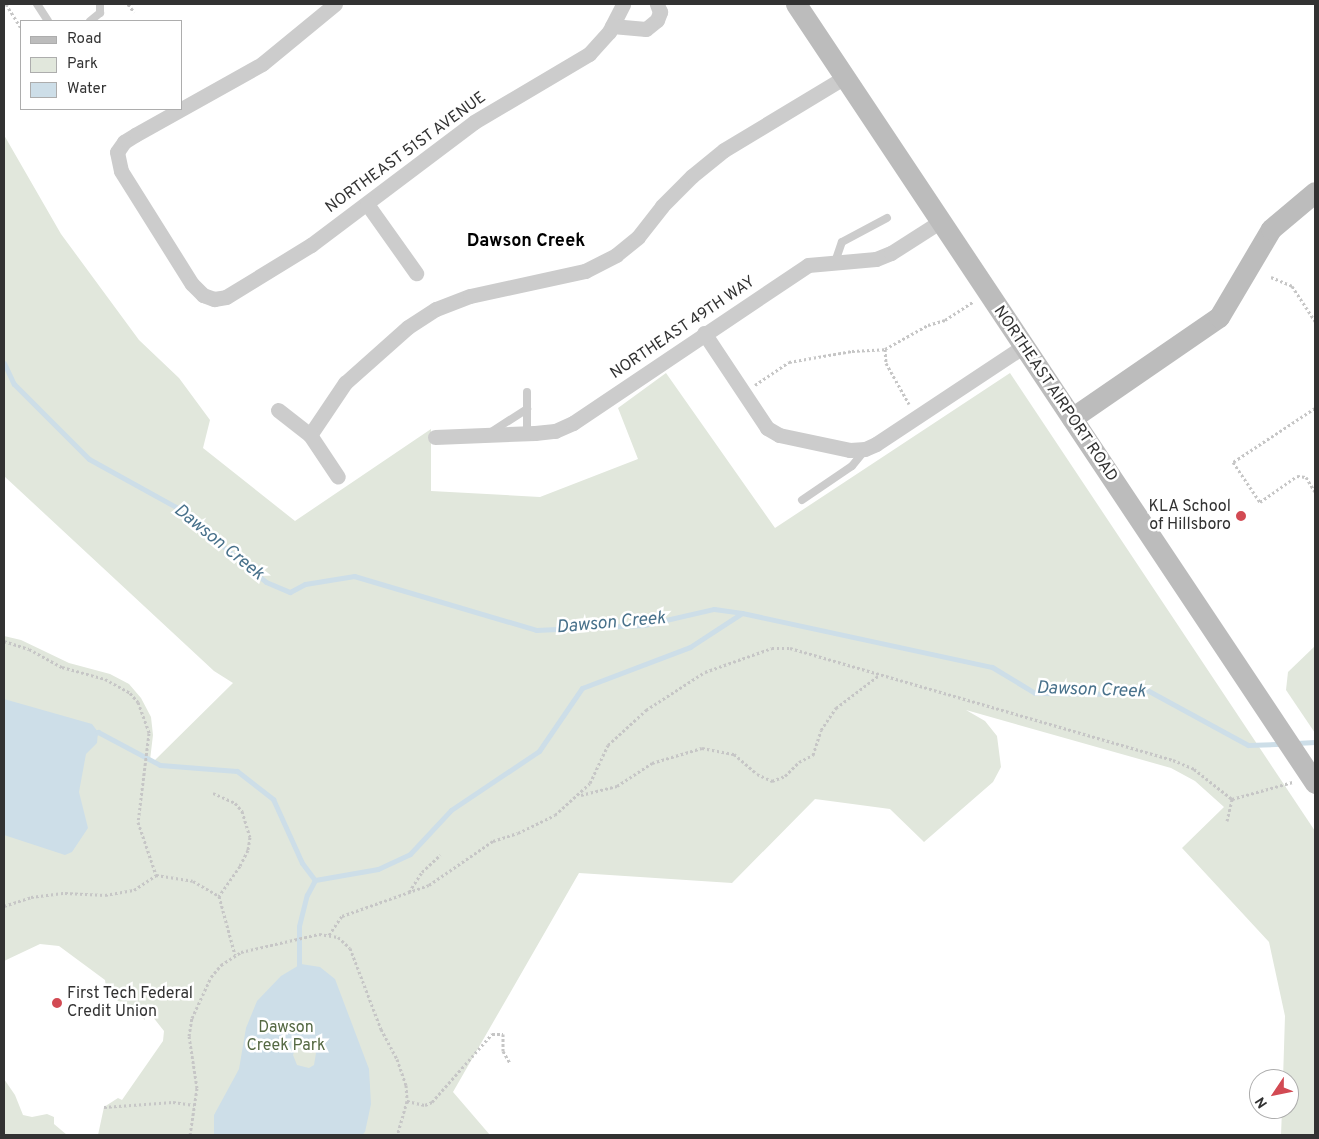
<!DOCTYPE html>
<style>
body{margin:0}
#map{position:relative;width:1319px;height:1139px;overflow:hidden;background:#fff;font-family:Overpass,sans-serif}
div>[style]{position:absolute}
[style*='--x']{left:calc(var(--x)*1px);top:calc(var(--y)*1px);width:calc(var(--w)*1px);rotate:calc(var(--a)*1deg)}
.green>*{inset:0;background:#e1e7dc}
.water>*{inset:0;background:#cddee8}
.stream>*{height:5px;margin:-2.5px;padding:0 2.5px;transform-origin:2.5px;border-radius:2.5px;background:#cddee8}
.path>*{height:3px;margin-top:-1.5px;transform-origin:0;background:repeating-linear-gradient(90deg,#c6c6c6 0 2.5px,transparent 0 5px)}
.lane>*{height:8px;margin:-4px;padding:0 4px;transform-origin:4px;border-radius:4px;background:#ccc}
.street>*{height:15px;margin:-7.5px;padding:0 7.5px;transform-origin:7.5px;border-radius:7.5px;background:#ccc}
.secondary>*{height:21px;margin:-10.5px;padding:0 10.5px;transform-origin:10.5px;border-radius:10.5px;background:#bcbcbc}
.dots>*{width:14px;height:14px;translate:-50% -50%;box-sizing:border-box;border:2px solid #fff;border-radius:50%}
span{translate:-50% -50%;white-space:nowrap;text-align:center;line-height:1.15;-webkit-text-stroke:5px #fff;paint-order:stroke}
.street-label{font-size:16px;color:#323232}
.poi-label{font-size:16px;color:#323232}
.right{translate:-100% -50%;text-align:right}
.left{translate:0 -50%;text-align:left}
.park-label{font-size:16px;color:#556943}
.neighbourhood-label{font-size:18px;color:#000;font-weight:700}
.water-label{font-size:18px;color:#48718b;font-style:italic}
.frame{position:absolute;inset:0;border:5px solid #323232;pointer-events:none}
.legend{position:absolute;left:20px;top:20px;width:162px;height:90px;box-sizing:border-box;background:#fff;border:1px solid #adadad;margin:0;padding:6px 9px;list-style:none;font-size:15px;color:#323232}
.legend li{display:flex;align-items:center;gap:10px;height:25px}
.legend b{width:25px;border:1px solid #adadad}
.north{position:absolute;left:1249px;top:1069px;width:50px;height:50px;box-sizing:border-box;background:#fff;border:1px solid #adadad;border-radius:50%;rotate:236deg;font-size:14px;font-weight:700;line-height:20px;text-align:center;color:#323232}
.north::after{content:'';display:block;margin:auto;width:18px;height:22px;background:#d24a53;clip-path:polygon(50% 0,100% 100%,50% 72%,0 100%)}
</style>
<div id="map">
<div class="green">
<i style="clip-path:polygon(4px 135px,61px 234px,139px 340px,179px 378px,210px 420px,203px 448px,295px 521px,431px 429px,431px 491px,540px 497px,638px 459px,618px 408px,666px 373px,775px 528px,1010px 373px,1315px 831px,1315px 1135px,1281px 1135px,1282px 1109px,1289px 1109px,1289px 1079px,1283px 1079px,1285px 1016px,1269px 942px,1182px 848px,1224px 807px,1195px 781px,1171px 768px,966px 710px,985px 721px,997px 736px,1001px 767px,993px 782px,924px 842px,890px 809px,815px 799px,732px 883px,579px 873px,453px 1092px,490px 1135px,98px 1135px,104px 1107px,118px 1098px,122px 1100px,163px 1041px,164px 1031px,145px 1007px,145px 1020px,107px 993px,105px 980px,59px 946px,40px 944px,4px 961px,4px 636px,21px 640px,69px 663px,110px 674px,129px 684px,141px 698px,151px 717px,153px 735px,150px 760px,154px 761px,233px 683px,214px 671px,4px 476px)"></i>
<i style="clip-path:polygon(1315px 646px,1315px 733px,1286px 690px,1288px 672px)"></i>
<i style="clip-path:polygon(4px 1079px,15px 1095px,23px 1115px,32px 1117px,47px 1114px,54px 1117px,54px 1124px,67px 1135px,4px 1135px)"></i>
</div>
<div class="water">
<i style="clip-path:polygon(4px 699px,92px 724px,98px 732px,97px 743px,86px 754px,79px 792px,88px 828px,72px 852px,65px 855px,4px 835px)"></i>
<i style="clip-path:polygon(evenodd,301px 964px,320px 967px,335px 979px,369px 1069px,371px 1104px,365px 1132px,362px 1135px,214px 1135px,214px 1115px,239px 1069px,246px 1028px,257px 1001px,281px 976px,301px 964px,304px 1043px,316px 1053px,314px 1065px,309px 1068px,297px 1065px,293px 1055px,295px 1049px,304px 1043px)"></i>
</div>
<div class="stream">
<i style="--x:4;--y:363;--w:23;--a:65"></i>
<i style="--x:14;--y:384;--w:106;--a:45"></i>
<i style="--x:89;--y:459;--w:99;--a:28.9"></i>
<i style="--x:176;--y:507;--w:117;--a:39.8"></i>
<i style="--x:266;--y:582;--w:26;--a:23"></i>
<i style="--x:290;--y:592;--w:17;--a:-28"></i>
<i style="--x:305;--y:584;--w:50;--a:-9.3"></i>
<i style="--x:354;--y:576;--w:190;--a:16.5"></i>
<i style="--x:536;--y:630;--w:108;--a:-2.7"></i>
<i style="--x:644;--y:625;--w:72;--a:-12.9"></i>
<i style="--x:714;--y:609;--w:28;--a:8"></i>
<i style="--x:742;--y:613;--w:256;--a:12.2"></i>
<i style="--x:992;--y:667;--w:50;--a:31.2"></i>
<i style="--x:1035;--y:693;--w:89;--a:0.6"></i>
<i style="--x:1124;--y:694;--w:23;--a:-10"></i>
<i style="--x:1147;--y:690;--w:115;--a:28.6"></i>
<i style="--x:1248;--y:745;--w:34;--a:-2"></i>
<i style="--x:92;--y:735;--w:7;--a:-27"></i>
<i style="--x:98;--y:732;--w:70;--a:28"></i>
<i style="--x:160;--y:765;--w:77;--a:4.5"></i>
<i style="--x:237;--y:771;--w:46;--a:37.9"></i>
<i style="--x:273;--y:799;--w:70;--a:65.6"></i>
<i style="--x:302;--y:863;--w:21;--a:53"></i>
<i style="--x:1296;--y:743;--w:19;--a:-3"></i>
<i style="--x:315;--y:880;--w:64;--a:-9.9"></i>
<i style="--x:378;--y:869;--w:35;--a:-25"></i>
<i style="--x:410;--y:854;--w:60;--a:-47"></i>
<i style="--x:451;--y:810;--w:106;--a:-33.8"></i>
<i style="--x:539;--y:751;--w:76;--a:-55.7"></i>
<i style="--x:582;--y:688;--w:116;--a:-20.8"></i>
<i style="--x:690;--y:647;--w:62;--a:-33.2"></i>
<i style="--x:299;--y:969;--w:43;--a:-90"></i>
<i style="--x:299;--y:926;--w:32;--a:-76"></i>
<i style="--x:307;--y:895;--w:17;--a:-62"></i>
</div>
<div class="path">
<i style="--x:6;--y:4;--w:28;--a:58"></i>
<i style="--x:128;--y:4;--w:10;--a:53"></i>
<i style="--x:1271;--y:277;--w:23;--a:23"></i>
<i style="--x:1292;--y:286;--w:42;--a:56.7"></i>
<i style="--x:885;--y:349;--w:14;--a:86"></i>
<i style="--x:886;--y:363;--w:47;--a:60.7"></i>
<i style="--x:755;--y:385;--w:41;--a:-34.1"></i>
<i style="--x:789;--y:362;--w:64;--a:-9.9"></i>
<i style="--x:852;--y:351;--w:33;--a:-3"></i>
<i style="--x:885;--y:349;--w:49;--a:-29.2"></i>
<i style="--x:928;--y:325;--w:18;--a:-16"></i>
<i style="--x:945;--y:320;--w:33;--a:-33"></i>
<i style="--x:1315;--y:408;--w:98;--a:146.6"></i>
<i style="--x:1233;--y:462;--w:48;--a:56"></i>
<i style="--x:1260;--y:502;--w:45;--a:-35.1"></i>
<i style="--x:1297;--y:476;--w:9;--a:6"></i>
<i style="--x:1306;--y:477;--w:17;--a:59"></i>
<i style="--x:4;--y:641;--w:26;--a:18"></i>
<i style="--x:29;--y:649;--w:38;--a:29"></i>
<i style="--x:62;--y:667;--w:45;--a:15.6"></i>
<i style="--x:105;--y:679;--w:29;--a:29"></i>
<i style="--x:130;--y:693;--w:12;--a:48"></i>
<i style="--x:138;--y:702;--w:33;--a:70"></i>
<i style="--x:149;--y:733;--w:90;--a:97"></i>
<i style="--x:138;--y:822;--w:56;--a:71.2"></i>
<i style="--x:213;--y:793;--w:24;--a:24"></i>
<i style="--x:235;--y:803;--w:11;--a:49"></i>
<i style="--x:242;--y:811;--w:27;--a:73"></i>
<i style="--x:250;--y:837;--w:13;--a:99"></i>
<i style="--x:248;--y:850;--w:18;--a:117"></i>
<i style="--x:240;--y:866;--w:37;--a:125"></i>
<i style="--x:581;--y:795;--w:37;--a:-14"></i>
<i style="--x:617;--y:786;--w:42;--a:-33.3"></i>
<i style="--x:652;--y:763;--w:52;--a:-16.7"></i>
<i style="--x:702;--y:748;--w:33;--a:11"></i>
<i style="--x:734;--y:754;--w:30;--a:41"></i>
<i style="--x:757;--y:774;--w:17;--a:25"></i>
<i style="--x:772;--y:781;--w:14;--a:-21"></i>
<i style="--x:785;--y:776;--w:20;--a:-45"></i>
<i style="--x:799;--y:762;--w:16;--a:-27"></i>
<i style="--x:813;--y:755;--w:26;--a:-72"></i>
<i style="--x:821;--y:730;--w:27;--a:-56"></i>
<i style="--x:836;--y:708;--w:53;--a:-37.3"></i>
<i style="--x:1227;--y:821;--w:23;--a:-77"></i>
<i style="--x:156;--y:875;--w:37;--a:9"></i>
<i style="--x:193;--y:881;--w:30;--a:30"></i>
<i style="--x:219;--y:896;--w:61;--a:74.8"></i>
<i style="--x:409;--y:892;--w:24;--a:-57"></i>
<i style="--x:422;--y:872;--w:25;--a:-43"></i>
<i style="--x:4;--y:906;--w:28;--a:-18"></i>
<i style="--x:31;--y:897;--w:34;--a:-7"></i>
<i style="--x:65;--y:893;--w:40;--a:2.9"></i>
<i style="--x:105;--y:895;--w:29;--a:-10"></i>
<i style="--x:134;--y:890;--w:27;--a:-34"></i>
<i style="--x:329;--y:935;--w:23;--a:-56"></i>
<i style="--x:342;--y:916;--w:92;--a:-19.6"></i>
<i style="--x:429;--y:885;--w:78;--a:-34.5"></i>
<i style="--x:493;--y:841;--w:26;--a:-18"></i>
<i style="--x:518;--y:833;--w:41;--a:-25.9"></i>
<i style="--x:555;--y:815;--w:47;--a:-42.4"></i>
<i style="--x:590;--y:783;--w:42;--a:-64.7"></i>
<i style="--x:608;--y:745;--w:52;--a:-42.6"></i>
<i style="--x:646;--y:710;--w:70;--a:-32.8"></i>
<i style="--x:705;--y:672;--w:71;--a:-19.7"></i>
<i style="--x:772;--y:648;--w:18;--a:0"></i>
<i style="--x:790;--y:648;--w:399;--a:16.3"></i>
<i style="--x:1173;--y:760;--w:23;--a:23"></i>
<i style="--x:1194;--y:769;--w:48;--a:38.3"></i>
<i style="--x:1232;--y:799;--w:63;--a:-15.6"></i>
<i style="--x:407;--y:1101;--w:18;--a:13"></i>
<i style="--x:425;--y:1105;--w:8;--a:-23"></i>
<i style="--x:432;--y:1102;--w:91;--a:-48.6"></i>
<i style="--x:492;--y:1034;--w:11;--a:0"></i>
<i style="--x:503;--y:1034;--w:17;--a:90"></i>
<i style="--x:503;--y:1051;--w:14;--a:60"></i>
<i style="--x:104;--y:1107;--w:69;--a:-4.1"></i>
<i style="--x:173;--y:1102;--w:21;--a:8"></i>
<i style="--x:190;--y:1135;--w:48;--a:-81.5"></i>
<i style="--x:197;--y:1088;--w:53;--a:-98.7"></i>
<i style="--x:189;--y:1036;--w:18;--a:-81"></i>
<i style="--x:192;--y:1018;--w:45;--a:-65.1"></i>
<i style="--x:211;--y:977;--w:16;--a:-50"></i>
<i style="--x:221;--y:965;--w:24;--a:-33"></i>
<i style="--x:241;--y:952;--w:80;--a:-13"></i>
<i style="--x:319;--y:934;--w:19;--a:9"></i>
<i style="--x:338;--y:937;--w:16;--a:43"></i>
<i style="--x:350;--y:948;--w:87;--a:69.1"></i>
<i style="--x:381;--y:1029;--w:34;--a:62"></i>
<i style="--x:397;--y:1059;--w:28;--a:71"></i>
<i style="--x:406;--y:1085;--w:16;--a:86"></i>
<i style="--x:407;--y:1101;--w:35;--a:106"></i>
</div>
<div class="lane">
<i style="--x:37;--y:4;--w:20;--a:57"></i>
<i style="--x:90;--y:21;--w:13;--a:-39"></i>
<i style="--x:100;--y:13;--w:9;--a:-90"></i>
<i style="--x:835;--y:262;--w:21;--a:-71"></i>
<i style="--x:842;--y:242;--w:51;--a:-28.1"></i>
<i style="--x:491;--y:432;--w:43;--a:-32.6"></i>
<i style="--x:527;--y:433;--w:41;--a:-90"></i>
<i style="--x:802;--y:500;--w:60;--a:-34.2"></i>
<i style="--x:852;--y:466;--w:21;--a:-51"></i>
</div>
<div class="street">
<i style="--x:335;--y:4;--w:94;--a:140.6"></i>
<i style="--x:262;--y:64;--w:145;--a:150.8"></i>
<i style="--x:135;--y:135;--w:13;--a:148"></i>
<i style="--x:124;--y:142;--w:12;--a:125"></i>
<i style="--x:117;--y:152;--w:19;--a:78"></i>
<i style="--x:121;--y:171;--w:133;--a:57.9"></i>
<i style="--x:192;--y:284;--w:16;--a:45"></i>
<i style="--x:203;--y:295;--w:12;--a:20"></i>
<i style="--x:214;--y:299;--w:12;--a:-9"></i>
<i style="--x:226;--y:297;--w:100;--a:-31.5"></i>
<i style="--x:311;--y:245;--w:204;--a:-37"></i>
<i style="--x:474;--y:122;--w:134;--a:-30.6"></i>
<i style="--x:589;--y:54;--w:30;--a:-48"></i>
<i style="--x:609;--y:32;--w:31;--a:-63"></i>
<i style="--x:612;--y:26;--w:34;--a:5"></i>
<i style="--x:646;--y:29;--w:14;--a:-39"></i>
<i style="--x:657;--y:20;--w:9;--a:-69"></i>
<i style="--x:660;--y:12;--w:9;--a:-111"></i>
<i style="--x:367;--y:204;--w:85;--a:54.6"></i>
<i style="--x:704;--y:333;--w:114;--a:56.4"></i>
<i style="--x:767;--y:428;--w:14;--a:30"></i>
<i style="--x:779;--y:435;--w:73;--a:11.9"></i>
<i style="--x:850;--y:450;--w:15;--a:-4"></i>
<i style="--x:865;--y:449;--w:12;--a:-24"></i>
<i style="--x:876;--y:444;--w:178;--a:-33.5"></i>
<i style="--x:278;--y:410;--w:41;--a:38"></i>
<i style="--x:310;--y:435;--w:63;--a:-56.1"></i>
<i style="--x:345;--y:383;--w:84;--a:-41.6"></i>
<i style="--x:408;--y:327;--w:33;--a:-33"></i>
<i style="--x:436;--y:309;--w:36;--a:-21"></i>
<i style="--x:470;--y:296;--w:118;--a:-12.3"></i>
<i style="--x:585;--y:271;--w:35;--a:-27"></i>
<i style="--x:616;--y:255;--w:28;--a:-39"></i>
<i style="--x:638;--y:237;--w:39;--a:-52"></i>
<i style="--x:662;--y:206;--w:42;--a:-45"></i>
<i style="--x:692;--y:176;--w:41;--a:-39.1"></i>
<i style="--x:724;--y:150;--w:141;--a:-31.1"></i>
<i style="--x:310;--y:435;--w:50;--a:56.3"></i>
<i style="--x:435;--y:437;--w:100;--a:-2.3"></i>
<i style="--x:535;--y:433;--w:20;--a:-6"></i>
<i style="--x:555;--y:431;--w:20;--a:-24"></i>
<i style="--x:573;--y:423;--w:283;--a:-33.9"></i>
<i style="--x:808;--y:265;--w:68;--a:-5"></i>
<i style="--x:876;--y:259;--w:16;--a:-22"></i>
<i style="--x:891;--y:253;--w:59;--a:-32.6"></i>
</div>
<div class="secondary">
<i style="--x:796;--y:4;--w:936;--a:56.33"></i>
<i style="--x:1072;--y:418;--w:178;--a:-34.5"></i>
<i style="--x:1219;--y:317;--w:102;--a:-59.4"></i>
<i style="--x:1271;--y:229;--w:57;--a:-40.1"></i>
</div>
<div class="dots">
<i style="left:1241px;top:516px;background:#d24a53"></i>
<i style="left:57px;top:1003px;background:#d24a53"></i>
</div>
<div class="street-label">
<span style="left:406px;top:153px;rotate:-36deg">NORTHEAST 51ST AVENUE</span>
<span style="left:683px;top:328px;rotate:-34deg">NORTHEAST 49TH WAY</span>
<span style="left:1055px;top:394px;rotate:56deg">NORTHEAST AIRPORT ROAD</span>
</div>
<div class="poi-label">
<span class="right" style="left:1231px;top:516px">KLA School<br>of Hillsboro</span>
<span class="left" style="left:67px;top:1003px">First Tech Federal<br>Credit Union</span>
</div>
<div class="park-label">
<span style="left:286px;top:1037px">Dawson<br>Creek Park</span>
</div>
<div class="neighbourhood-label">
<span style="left:526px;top:242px">Dawson Creek</span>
</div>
<div class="water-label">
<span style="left:218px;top:543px;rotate:39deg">Dawson Creek</span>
<span style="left:611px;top:624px;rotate:-5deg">Dawson Creek</span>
<span style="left:1091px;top:691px;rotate:2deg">Dawson Creek</span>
</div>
<div class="frame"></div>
<ul class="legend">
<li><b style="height:6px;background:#bcbcbc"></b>Road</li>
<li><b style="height:14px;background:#e1e7dc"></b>Park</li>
<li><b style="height:14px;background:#cddee8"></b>Water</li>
</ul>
<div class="north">N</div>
</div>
